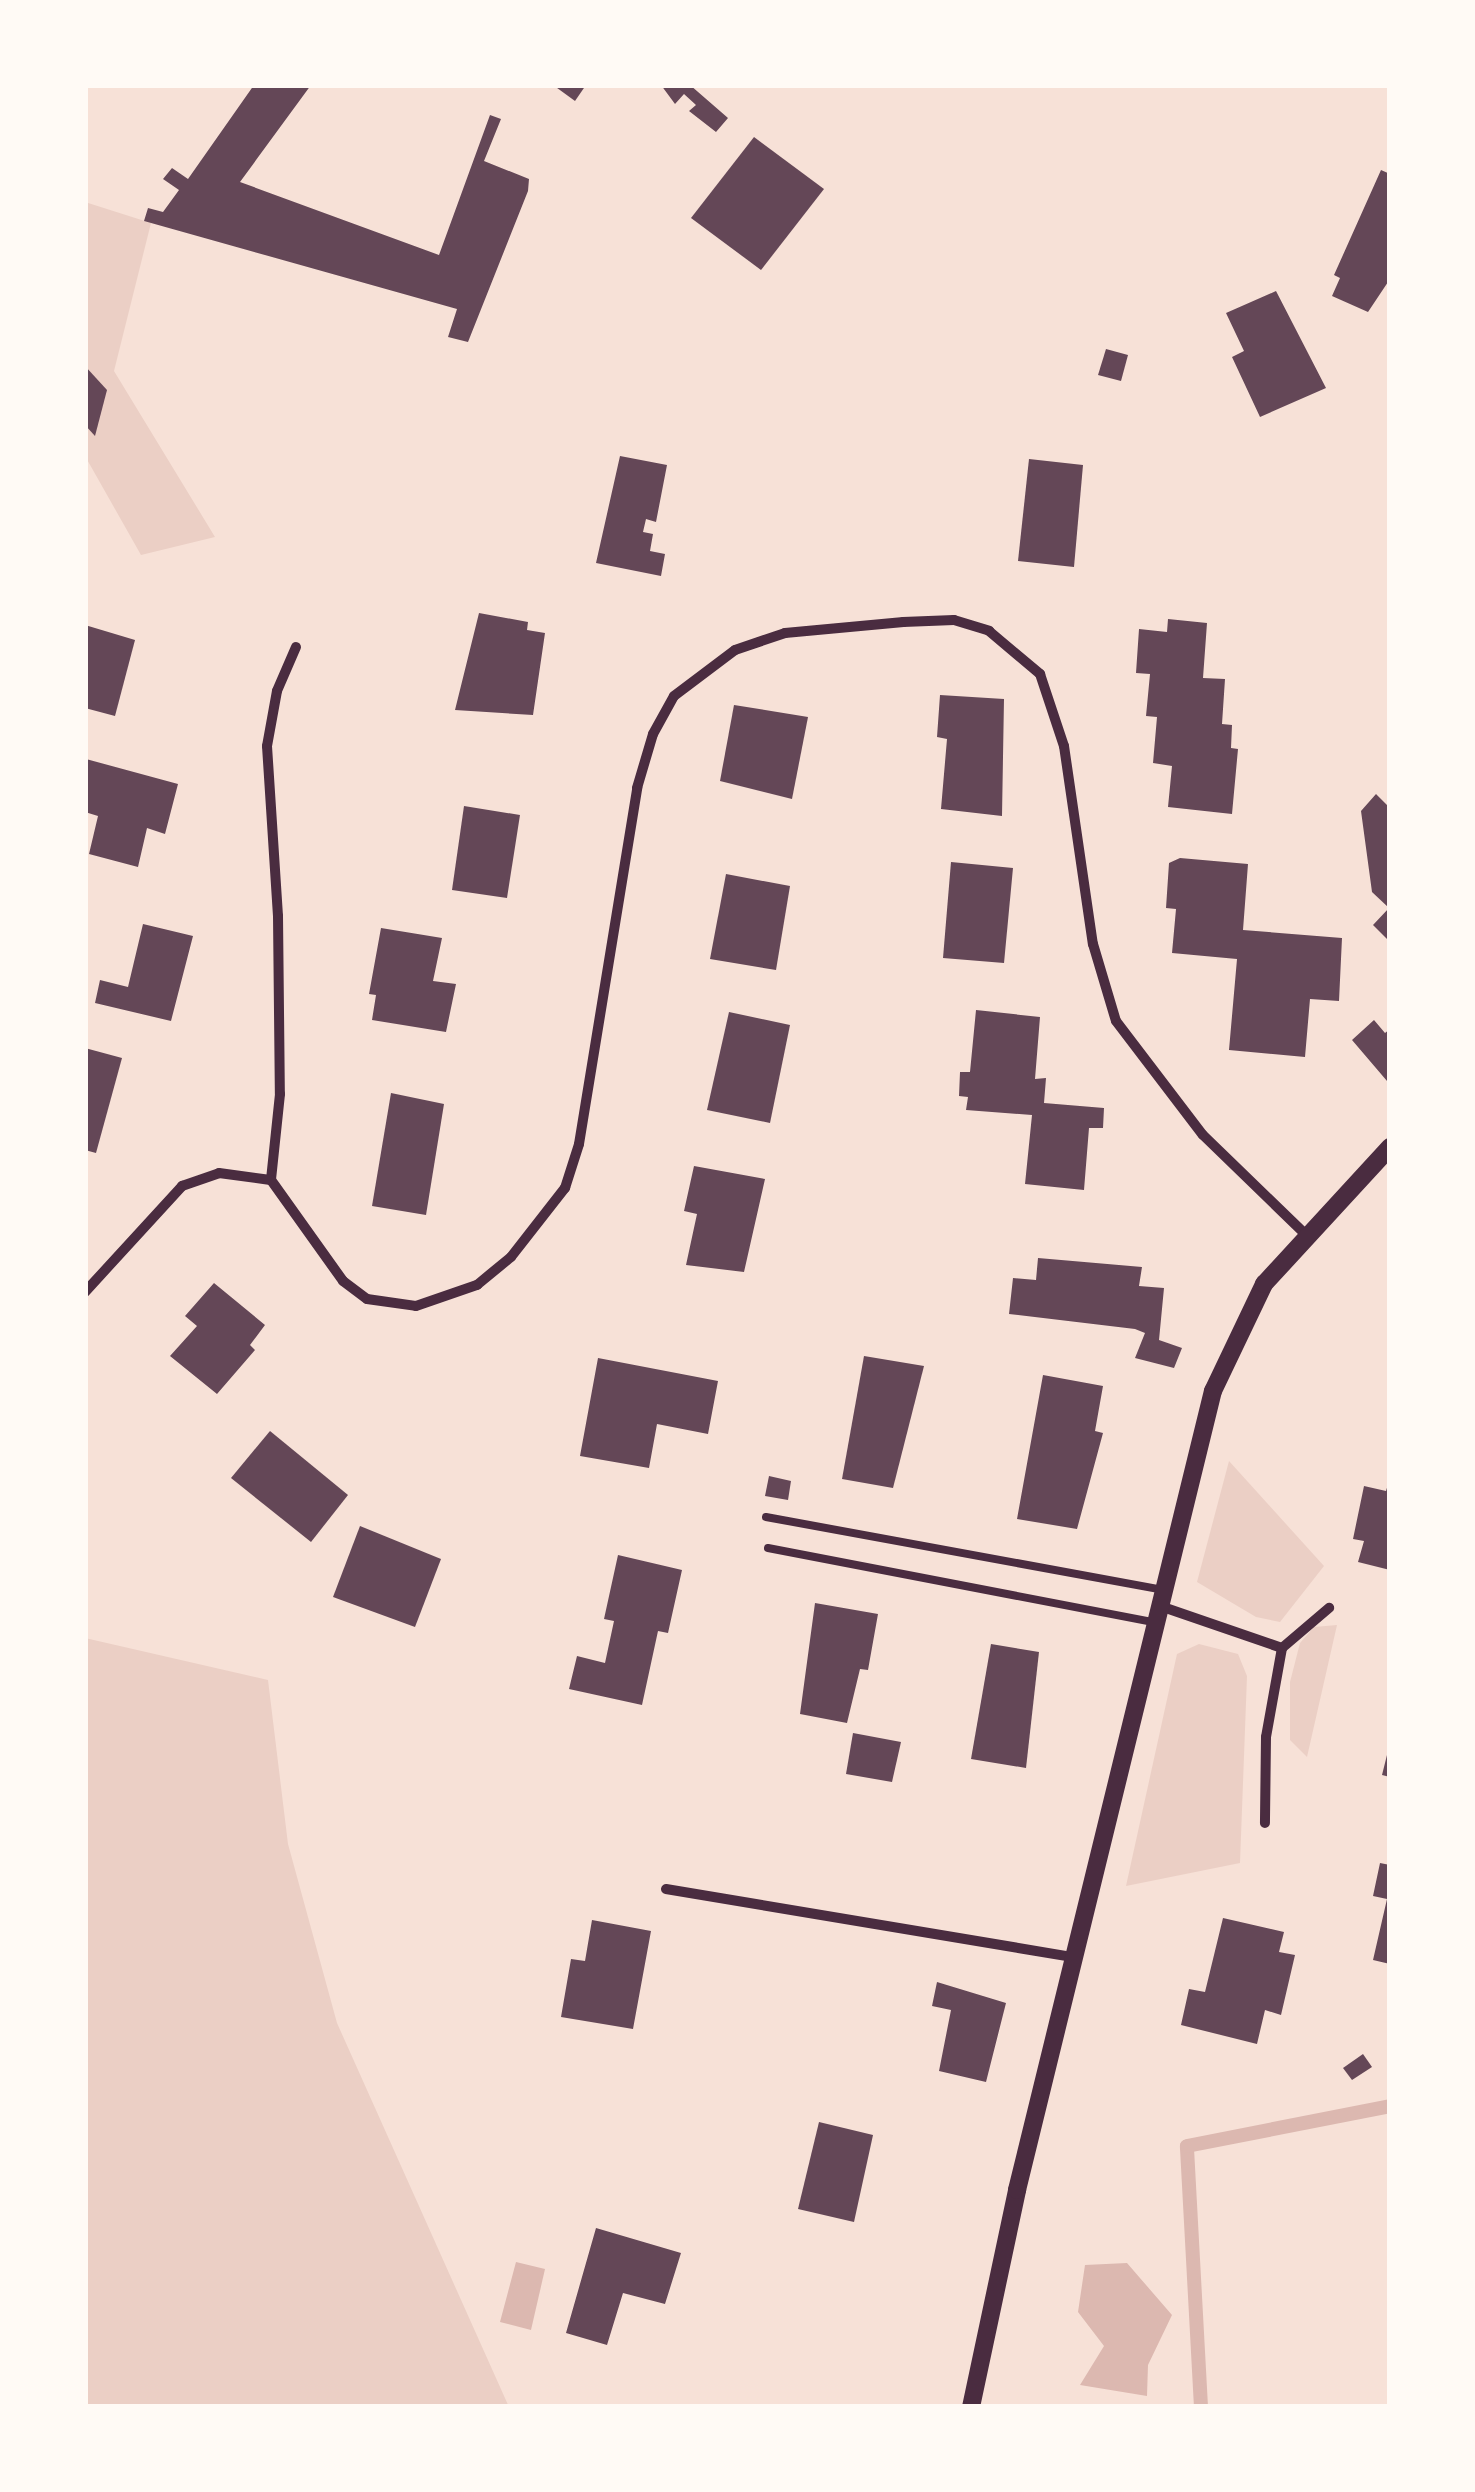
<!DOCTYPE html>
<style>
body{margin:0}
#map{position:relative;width:1475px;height:2492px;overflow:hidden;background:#f7e1d7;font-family:Mulish,sans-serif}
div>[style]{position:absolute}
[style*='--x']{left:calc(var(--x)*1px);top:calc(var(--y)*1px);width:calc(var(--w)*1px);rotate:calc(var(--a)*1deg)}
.green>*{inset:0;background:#ebcfc5}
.water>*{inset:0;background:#dcb8b0}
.stream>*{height:14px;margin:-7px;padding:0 7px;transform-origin:7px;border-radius:7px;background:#dcb8b0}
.building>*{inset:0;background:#644757}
.service>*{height:8px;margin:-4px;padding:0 4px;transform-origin:4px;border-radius:4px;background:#4a2c40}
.minor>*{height:10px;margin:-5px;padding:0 5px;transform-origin:5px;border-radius:5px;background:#4a2c40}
.tertiary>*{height:18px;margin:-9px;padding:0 9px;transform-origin:9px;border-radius:9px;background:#4a2c40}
span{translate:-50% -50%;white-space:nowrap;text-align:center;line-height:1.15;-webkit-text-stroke:9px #fffaf5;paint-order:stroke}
.frame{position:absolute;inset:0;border:88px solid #fffaf5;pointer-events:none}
</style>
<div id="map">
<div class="green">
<i style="clip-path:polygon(85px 202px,151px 223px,114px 371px,215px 537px,141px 555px,85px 456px)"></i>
<i style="clip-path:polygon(1229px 1461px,1324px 1566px,1280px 1622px,1256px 1617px,1197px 1582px)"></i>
<i style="clip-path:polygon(1337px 1625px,1307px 1757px,1290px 1740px,1290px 1682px,1300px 1643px,1314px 1627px)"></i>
<i style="clip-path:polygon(85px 1638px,268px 1680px,288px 1844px,337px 2023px,509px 2407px,85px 2407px)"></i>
<i style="clip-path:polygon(1199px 1644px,1238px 1654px,1247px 1676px,1240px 1863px,1126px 1886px,1177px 1654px)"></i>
</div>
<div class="water">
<i style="clip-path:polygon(516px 2262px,545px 2269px,531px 2330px,500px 2322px)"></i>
<i style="clip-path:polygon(1127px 2263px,1172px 2315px,1148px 2365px,1147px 2396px,1080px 2385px,1104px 2346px,1078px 2312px,1085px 2265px)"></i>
</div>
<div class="stream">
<i style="--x:1201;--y:2407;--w:261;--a:-93.1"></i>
<i style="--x:1187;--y:2146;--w:207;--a:-11.1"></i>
</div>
<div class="building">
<i style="clip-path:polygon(254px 85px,311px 85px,240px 182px,439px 255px,490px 115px,501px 119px,484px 161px,529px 179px,528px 191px,468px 342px,448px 337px,457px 309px,144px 221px,148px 208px,163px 212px,179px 190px,163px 179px,172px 168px,188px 179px)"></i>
<i style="clip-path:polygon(553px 85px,586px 85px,575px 101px)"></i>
<i style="clip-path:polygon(661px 85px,690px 85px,728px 118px,716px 132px,689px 111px,696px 105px,684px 94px,675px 104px)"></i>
<i style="clip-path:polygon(754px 137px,824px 189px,761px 270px,691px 218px)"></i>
<i style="clip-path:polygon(1381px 170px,1390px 174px,1390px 279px,1368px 312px,1332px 296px,1340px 278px,1334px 275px)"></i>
<i style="clip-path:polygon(1276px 291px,1326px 388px,1260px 417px,1232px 357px,1244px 351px,1226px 313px)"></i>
<i style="clip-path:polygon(1106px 349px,1128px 355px,1121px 381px,1098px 375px)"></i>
<i style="clip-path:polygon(85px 366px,107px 390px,95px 436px,85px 425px)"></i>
<i style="clip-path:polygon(620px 456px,667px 465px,656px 522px,646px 519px,643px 532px,653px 534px,650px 551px,665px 554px,661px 576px,596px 563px)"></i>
<i style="clip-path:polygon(1029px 459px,1083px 465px,1074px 567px,1018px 561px)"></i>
<i style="clip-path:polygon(479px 613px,528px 622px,527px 630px,545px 633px,533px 715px,455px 710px)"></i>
<i style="clip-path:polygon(1168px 619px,1207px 623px,1203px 678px,1225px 679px,1222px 724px,1232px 725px,1231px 748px,1238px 749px,1232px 814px,1168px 807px,1172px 766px,1153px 763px,1157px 717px,1146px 716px,1150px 674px,1136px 673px,1139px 629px,1167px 632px)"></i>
<i style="clip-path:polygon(85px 625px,135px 640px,115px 716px,85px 708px)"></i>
<i style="clip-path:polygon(940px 695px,1004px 699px,1002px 816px,941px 809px,947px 739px,937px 737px)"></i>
<i style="clip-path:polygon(734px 705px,808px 717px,792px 799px,720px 781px)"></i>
<i style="clip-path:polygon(86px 759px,178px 784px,165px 834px,147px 828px,138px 867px,89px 854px,98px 816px,85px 812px)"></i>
<i style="clip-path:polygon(1376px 794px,1390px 808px,1390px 942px,1373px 925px,1389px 908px,1372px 892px,1361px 811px)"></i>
<i style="clip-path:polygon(464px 806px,520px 815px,507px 898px,452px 890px)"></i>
<i style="clip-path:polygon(1180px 858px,1248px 864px,1243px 930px,1342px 938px,1339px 1001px,1310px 999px,1305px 1057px,1229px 1050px,1237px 959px,1172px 953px,1176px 909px,1166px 908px,1169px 863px)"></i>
<i style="clip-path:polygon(951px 862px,1013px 868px,1004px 963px,943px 958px)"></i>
<i style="clip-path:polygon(726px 874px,790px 886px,776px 970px,710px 959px)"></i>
<i style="clip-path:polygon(143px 924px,193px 936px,171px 1021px,95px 1003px,100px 980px,128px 987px)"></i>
<i style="clip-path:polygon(381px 928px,442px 938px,433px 981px,456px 984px,446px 1032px,372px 1020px,376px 995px,369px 994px)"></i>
<i style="clip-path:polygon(976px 1010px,1040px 1017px,1035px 1079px,1046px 1078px,1044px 1103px,1104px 1108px,1103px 1128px,1089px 1128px,1084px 1190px,1025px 1184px,1032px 1115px,966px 1110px,968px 1097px,959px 1096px,960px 1072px,970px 1072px)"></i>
<i style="clip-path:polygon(729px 1012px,790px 1025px,770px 1123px,707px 1110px)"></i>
<i style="clip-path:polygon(1374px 1020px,1385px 1033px,1390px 1029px,1387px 1081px,1352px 1040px)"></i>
<i style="clip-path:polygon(85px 1048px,122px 1058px,96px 1153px,85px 1150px)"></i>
<i style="clip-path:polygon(391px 1093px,444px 1104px,426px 1215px,372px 1206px)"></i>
<i style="clip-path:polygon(694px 1166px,765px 1179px,744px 1272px,686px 1265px,697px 1214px,684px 1211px)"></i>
<i style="clip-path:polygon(1038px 1258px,1142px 1267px,1139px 1286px,1164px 1288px,1159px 1340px,1182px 1348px,1174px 1368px,1135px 1358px,1145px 1333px,1135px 1329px,1009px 1314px,1013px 1278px,1036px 1280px)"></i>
<i style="clip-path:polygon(214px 1283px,265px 1325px,250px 1345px,255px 1350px,217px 1394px,170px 1356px,197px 1326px,185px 1316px)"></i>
<i style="clip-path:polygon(864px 1356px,924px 1366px,893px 1488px,842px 1479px)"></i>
<i style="clip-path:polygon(598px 1358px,718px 1381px,708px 1434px,657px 1424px,649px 1468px,580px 1456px)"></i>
<i style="clip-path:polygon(1043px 1375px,1103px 1386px,1095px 1431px,1103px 1433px,1077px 1529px,1017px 1519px)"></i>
<i style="clip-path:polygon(270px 1431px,348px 1495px,311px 1542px,231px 1478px)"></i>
<i style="clip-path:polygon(769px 1476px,791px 1481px,788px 1500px,765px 1496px)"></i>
<i style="clip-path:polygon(1389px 1481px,1390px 1481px,1390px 1570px,1358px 1562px,1364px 1541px,1353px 1539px,1364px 1486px,1386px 1491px)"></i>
<i style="clip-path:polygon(360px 1526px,441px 1559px,415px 1627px,333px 1597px)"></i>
<i style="clip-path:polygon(618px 1555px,682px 1570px,668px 1633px,658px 1631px,642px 1705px,569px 1689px,577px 1656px,605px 1663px,614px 1621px,604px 1619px)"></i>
<i style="clip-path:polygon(815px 1603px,878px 1614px,868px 1670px,860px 1669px,847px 1723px,800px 1714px)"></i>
<i style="clip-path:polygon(991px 1644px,1039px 1652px,1026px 1768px,971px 1759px)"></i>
<i style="clip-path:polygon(853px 1733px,901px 1742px,892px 1782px,846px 1774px)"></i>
<i style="clip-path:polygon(1389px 1747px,1390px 1747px,1390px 1777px,1382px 1775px)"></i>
<i style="clip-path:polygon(1380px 1863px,1390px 1865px,1390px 1964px,1373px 1960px,1387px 1899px,1373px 1896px)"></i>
<i style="clip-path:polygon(1223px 1918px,1284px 1932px,1279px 1952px,1295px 1955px,1281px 2015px,1265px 2010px,1257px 2044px,1181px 2025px,1189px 1989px,1205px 1992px)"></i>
<i style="clip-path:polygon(592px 1920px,651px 1931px,633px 2029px,561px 2017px,571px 1959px,585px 1961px)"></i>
<i style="clip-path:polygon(937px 1982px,1006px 2003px,986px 2082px,939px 2071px,951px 2010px,932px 2006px)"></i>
<i style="clip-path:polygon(1363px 2054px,1372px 2067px,1352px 2080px,1343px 2068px)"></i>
<i style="clip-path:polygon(819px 2122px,873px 2135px,854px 2222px,798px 2209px)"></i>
<i style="clip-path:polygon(596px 2228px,681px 2253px,665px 2304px,623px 2293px,607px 2345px,566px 2333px)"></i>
</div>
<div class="service">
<i style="--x:766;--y:1517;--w:405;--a:10.4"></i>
<i style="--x:768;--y:1548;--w:395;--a:10.9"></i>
</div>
<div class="minor">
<i style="--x:296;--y:647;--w:48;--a:113.4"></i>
<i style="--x:277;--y:691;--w:56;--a:100.3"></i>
<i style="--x:267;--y:746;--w:170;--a:86.3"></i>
<i style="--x:278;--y:916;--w:178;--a:89.4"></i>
<i style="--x:280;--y:1094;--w:86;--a:96"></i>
<i style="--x:271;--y:1180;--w:124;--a:54.5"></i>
<i style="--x:343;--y:1281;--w:30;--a:37"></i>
<i style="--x:367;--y:1299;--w:49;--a:8.1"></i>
<i style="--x:416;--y:1306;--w:65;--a:-19"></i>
<i style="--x:477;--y:1285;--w:44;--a:-39.5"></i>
<i style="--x:511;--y:1257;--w:88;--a:-52"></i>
<i style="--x:565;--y:1188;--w:46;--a:-72.3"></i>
<i style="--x:579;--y:1144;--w:361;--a:-80.7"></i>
<i style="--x:637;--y:788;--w:56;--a:-73.5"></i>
<i style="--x:653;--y:734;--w:43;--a:-61.1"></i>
<i style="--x:674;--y:696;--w:76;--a:-37"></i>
<i style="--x:735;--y:650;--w:53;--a:-18.8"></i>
<i style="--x:785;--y:633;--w:119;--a:-5.3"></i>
<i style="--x:903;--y:622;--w:51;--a:-2.2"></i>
<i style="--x:954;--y:620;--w:37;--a:17"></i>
<i style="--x:989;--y:631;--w:67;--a:40.1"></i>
<i style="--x:1040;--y:674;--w:76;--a:71.6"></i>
<i style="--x:1064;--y:746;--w:200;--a:81.7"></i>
<i style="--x:1093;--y:944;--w:80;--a:73.4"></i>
<i style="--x:1116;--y:1021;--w:143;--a:52.7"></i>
<i style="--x:1203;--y:1135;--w:141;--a:44.1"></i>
<i style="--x:85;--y:1292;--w:144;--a:-47.5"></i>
<i style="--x:182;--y:1186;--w:39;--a:-19"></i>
<i style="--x:219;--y:1173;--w:52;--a:7.7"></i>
<i style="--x:1160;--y:1606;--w:129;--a:19"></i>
<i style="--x:1282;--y:1648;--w:90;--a:100.2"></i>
<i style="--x:1266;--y:1737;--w:86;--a:90.7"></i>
<i style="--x:1282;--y:1648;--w:62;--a:-40.4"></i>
<i style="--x:666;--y:1889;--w:414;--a:9.5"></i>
</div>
<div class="tertiary">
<i style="--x:971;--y:2407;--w:222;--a:-78"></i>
<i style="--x:1017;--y:2190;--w:823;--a:-76.22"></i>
<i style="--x:1213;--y:1391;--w:119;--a:-64.5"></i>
<i style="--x:1264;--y:1284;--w:186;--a:-47.4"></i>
</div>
<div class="frame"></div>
</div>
